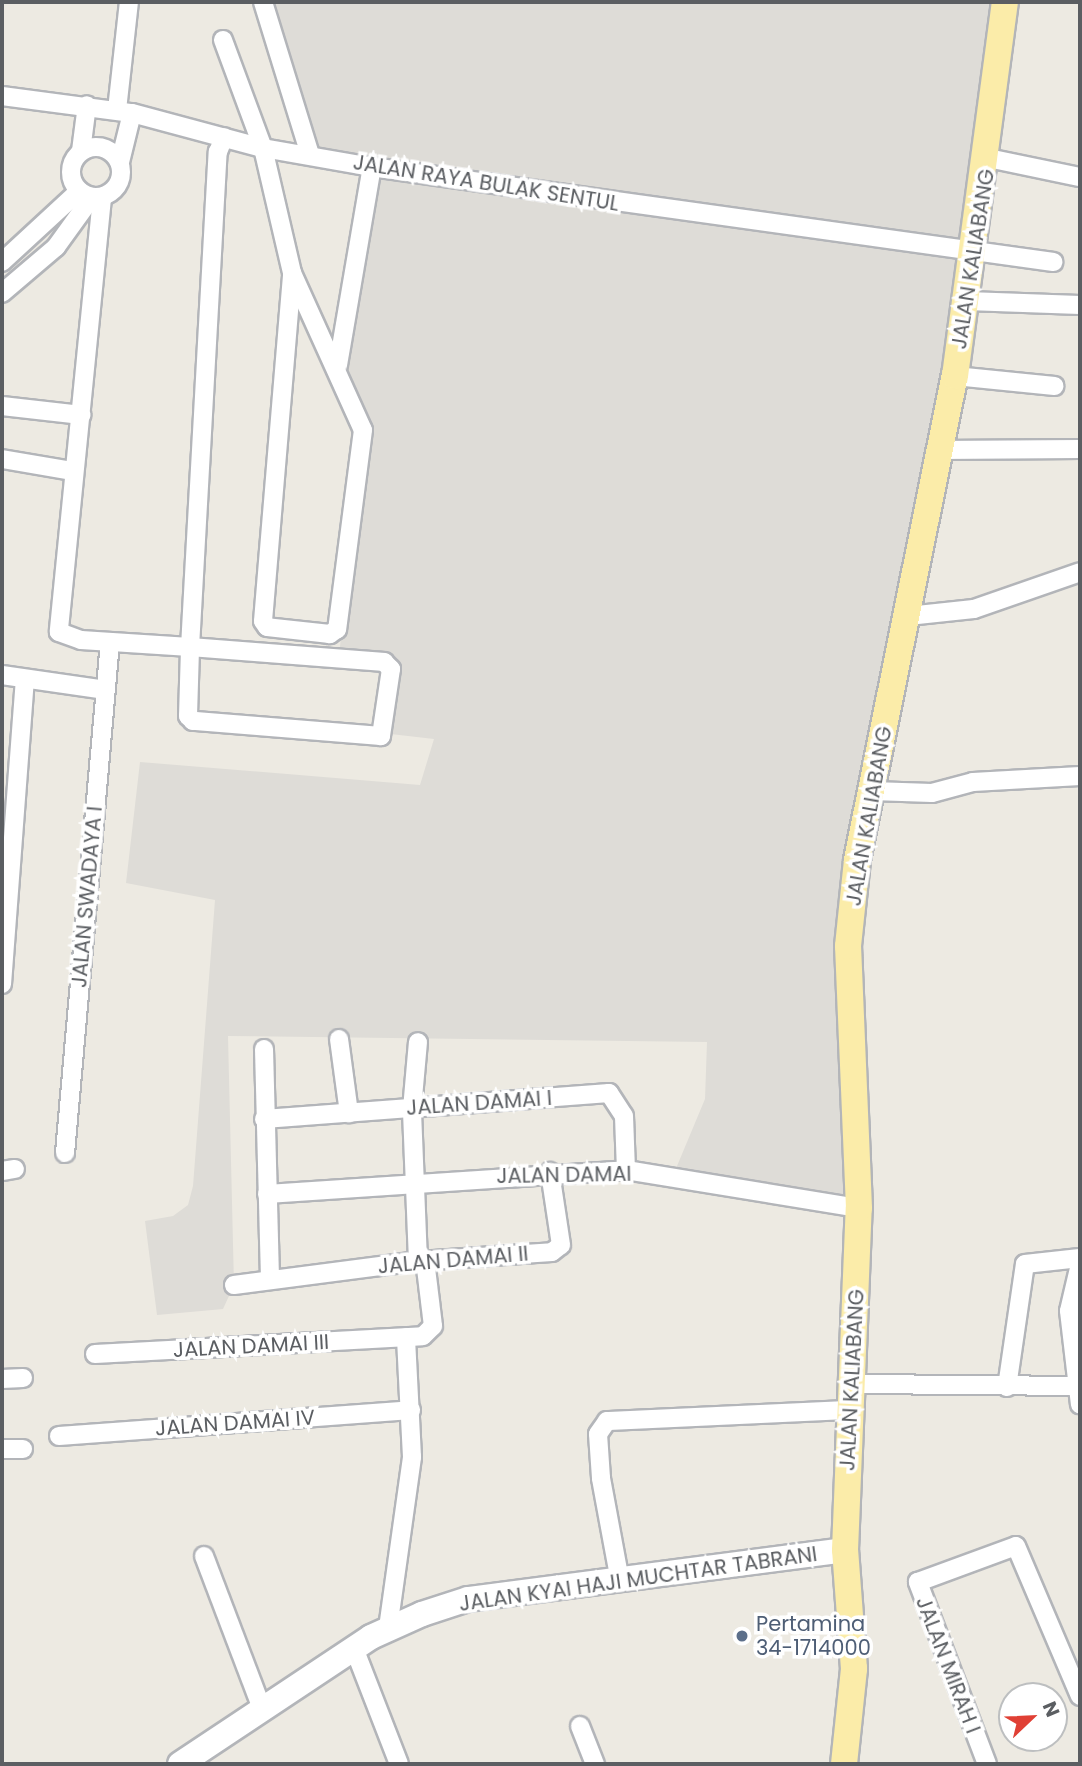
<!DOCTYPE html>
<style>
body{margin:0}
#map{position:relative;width:1082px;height:1766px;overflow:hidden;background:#edeae2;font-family:Poppins,sans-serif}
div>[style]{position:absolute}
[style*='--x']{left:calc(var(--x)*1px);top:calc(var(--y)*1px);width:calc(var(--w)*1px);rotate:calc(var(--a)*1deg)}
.industrial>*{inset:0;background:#dedcd7}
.roads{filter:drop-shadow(2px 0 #b3b5b9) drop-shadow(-2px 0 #b3b5b9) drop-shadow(0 2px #b3b5b9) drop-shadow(0 -2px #b3b5b9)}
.street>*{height:18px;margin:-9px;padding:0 9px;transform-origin:9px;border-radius:9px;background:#fff}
.street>.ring{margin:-9px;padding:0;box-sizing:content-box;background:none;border:18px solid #fff;border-radius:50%}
.secondary>*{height:24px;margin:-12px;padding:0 12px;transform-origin:12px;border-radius:12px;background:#fff}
.primary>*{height:26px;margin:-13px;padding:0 13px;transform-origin:13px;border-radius:13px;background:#fbeca9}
.dots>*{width:19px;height:19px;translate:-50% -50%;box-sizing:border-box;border:4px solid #fff;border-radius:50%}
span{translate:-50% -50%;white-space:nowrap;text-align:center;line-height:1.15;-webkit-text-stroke:7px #fff;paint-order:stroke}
.street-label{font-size:21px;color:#5b5e62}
.service-label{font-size:21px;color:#4e5e75}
.left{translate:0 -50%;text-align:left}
.frame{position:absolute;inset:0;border:4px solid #5b5e62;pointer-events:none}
.north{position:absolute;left:998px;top:1682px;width:70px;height:70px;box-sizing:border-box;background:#fff;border:2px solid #bdbfc0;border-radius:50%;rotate:67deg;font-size:19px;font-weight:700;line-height:28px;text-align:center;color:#5b5e62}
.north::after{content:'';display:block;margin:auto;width:24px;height:32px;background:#e04035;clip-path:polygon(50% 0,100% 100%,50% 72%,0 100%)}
</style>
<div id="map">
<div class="industrial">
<i style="clip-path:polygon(263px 2px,1005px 2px,988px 158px,857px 860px,859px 1208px,672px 1178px,705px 1099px,707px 1042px,228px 1036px,234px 1285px,223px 1309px,157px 1315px,145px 1221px,173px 1216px,188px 1205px,193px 1186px,215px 900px,126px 883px,140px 762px,420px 785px,434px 739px,382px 733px,391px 669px,339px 656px,363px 430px,338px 365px,372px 167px,310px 155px)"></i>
</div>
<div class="roads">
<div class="street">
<i style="--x:263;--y:2;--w:160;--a:72.9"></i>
<i style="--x:223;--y:40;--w:115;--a:69.7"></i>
<i style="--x:263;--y:148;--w:128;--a:76.9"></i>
<i style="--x:292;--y:273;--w:172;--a:65.7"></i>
<i style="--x:363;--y:430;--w:201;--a:97.4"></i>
<i style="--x:337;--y:629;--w:9;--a:144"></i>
<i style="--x:330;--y:634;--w:63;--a:-173.7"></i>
<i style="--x:267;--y:627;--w:7;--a:-124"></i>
<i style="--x:263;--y:621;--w:349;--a:-85.2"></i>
<i style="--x:2;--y:96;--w:131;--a:7.5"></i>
<i style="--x:132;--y:113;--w:136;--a:15"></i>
<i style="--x:263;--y:148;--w:111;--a:9.9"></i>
<i style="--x:372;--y:167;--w:688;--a:7.94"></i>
<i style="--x:117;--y:110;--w:109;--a:-83.7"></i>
<i class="ring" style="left:71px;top:147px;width:32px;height:32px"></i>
<i style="--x:81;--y:151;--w:46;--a:-82.6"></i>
<i style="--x:988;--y:158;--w:94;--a:11.7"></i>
<i style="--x:120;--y:162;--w:50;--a:-76.2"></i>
<i style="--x:102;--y:198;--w:436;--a:95.7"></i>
<i style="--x:59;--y:632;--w:23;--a:20"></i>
<i style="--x:81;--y:640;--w:109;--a:3.7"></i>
<i style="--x:190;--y:647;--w:195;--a:4.4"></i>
<i style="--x:384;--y:662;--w:10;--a:45"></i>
<i style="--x:391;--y:669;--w:68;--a:98.5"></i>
<i style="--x:381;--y:736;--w:189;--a:-175.4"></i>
<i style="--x:193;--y:721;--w:7;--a:-135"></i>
<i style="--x:188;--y:716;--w:69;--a:-88.3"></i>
<i style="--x:190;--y:647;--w:496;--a:-86.8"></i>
<i style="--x:218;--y:152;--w:16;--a:-68"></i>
<i style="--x:2;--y:262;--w:105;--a:-42.7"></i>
<i style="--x:2;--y:293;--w:71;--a:-40.4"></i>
<i style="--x:56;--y:247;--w:62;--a:-54.2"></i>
<i style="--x:967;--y:301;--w:113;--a:2"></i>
<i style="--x:338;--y:365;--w:201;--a:-80.3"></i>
<i style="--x:955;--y:376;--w:100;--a:5.7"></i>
<i style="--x:2;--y:406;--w:80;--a:6.5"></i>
<i style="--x:938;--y:450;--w:142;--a:-0.4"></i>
<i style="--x:2;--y:459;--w:72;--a:9.6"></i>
<i style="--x:908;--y:616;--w:66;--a:-6.1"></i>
<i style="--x:974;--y:609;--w:112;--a:-19.2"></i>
<i style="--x:2;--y:675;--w:105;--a:8.2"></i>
<i style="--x:872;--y:791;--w:60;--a:1.9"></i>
<i style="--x:932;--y:793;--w:42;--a:-15"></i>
<i style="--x:973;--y:782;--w:107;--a:-3.2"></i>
<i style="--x:2;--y:984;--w:306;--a:-85.7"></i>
<i style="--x:339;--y:1039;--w:75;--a:82.3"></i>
<i style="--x:264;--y:1049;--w:229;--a:88.5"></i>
<i style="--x:264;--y:1119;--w:346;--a:-4.3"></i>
<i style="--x:609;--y:1093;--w:27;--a:57"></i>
<i style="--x:624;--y:1116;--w:54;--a:87.9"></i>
<i style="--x:65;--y:1153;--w:513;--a:-84.97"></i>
<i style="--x:2;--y:1171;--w:13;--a:-9"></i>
<i style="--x:267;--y:1194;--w:360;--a:-3.8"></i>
<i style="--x:626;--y:1170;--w:236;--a:9.3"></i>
<i style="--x:418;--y:1261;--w:152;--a:-92.3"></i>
<i style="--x:412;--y:1109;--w:67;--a:-84.9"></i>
<i style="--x:1080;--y:1264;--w:48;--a:103.2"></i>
<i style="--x:1069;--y:1311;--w:94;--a:83.3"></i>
<i style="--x:234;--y:1285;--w:186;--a:-7.4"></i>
<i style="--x:418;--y:1261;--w:134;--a:-3.8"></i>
<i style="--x:552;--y:1252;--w:11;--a:-38"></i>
<i style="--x:561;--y:1245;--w:74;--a:-98.6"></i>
<i style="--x:95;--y:1354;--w:328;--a:-3.1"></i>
<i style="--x:423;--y:1336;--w:14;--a:-45"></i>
<i style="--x:433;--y:1326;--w:66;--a:-96.9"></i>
<i style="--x:2;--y:1379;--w:21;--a:-3"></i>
<i style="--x:855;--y:1384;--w:225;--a:0.5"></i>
<i style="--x:1007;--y:1387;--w:124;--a:-81.7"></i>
<i style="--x:1025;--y:1264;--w:55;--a:-6.2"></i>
<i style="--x:59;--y:1436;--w:353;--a:-4.2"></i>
<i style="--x:2;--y:1449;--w:21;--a:0"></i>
<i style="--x:204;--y:1556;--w:164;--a:69.2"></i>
<i style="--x:620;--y:1581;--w:105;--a:-100.5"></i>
<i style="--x:601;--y:1478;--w:44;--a:-93.9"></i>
<i style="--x:598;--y:1434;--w:16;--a:-55"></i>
<i style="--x:607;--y:1421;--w:242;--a:-2.6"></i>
<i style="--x:388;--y:1628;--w:173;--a:-82"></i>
<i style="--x:412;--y:1457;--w:120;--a:-92.9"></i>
<i style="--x:354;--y:1648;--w:124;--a:68.8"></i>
<i style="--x:580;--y:1726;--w:41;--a:68.5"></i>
<i style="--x:987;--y:1764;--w:195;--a:-110.8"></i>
<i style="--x:918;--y:1582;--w:104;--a:-20.2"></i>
<i style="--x:1016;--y:1546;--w:163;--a:66.9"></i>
</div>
<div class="secondary">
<i style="--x:180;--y:1764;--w:229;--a:-33.6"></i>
<i style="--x:371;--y:1637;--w:56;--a:-24.3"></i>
<i style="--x:422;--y:1614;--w:48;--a:-18.1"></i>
<i style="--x:468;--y:1599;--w:380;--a:-7.4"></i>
</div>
<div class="primary">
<i style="--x:844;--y:1764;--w:96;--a:-84"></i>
<i style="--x:854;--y:1669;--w:119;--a:-94.3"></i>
<i style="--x:845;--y:1550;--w:342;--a:-87.7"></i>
<i style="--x:859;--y:1208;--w:262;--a:-92.4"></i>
<i style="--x:848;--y:946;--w:86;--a:-84"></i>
<i style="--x:857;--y:860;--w:494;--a:-78.6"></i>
<i style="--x:955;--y:376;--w:377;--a:-82.4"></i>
</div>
</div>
<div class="dots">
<i style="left:742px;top:1636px;background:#5c6f8a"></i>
</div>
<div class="street-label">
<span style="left:486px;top:183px;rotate:9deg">JALAN RAYA BULAK SENTUL</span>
<span style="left:973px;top:259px;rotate:-81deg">JALAN KALIABANG</span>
<span style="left:869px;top:816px;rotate:-80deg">JALAN KALIABANG</span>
<span style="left:87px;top:897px;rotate:-85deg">JALAN SWADAYA I</span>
<span style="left:479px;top:1103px;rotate:-4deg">JALAN DAMAI I</span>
<span style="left:564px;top:1175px;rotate:-1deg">JALAN DAMAI</span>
<span style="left:453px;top:1260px;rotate:-5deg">JALAN DAMAI II</span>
<span style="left:251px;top:1346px;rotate:-3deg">JALAN DAMAI III</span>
<span style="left:852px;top:1380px;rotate:-87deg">JALAN KALIABANG</span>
<span style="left:235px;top:1423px;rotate:-4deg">JALAN DAMAI IV</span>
<span style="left:638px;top:1579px;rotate:-8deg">JALAN KYAI HAJI MUCHTAR TABRANI</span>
<span style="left:948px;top:1665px;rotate:69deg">JALAN MIRAH I</span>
</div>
<div class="service-label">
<span class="left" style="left:756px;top:1636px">Pertamina<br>34-1714000</span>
</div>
<div class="frame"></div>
<div class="north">N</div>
</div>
